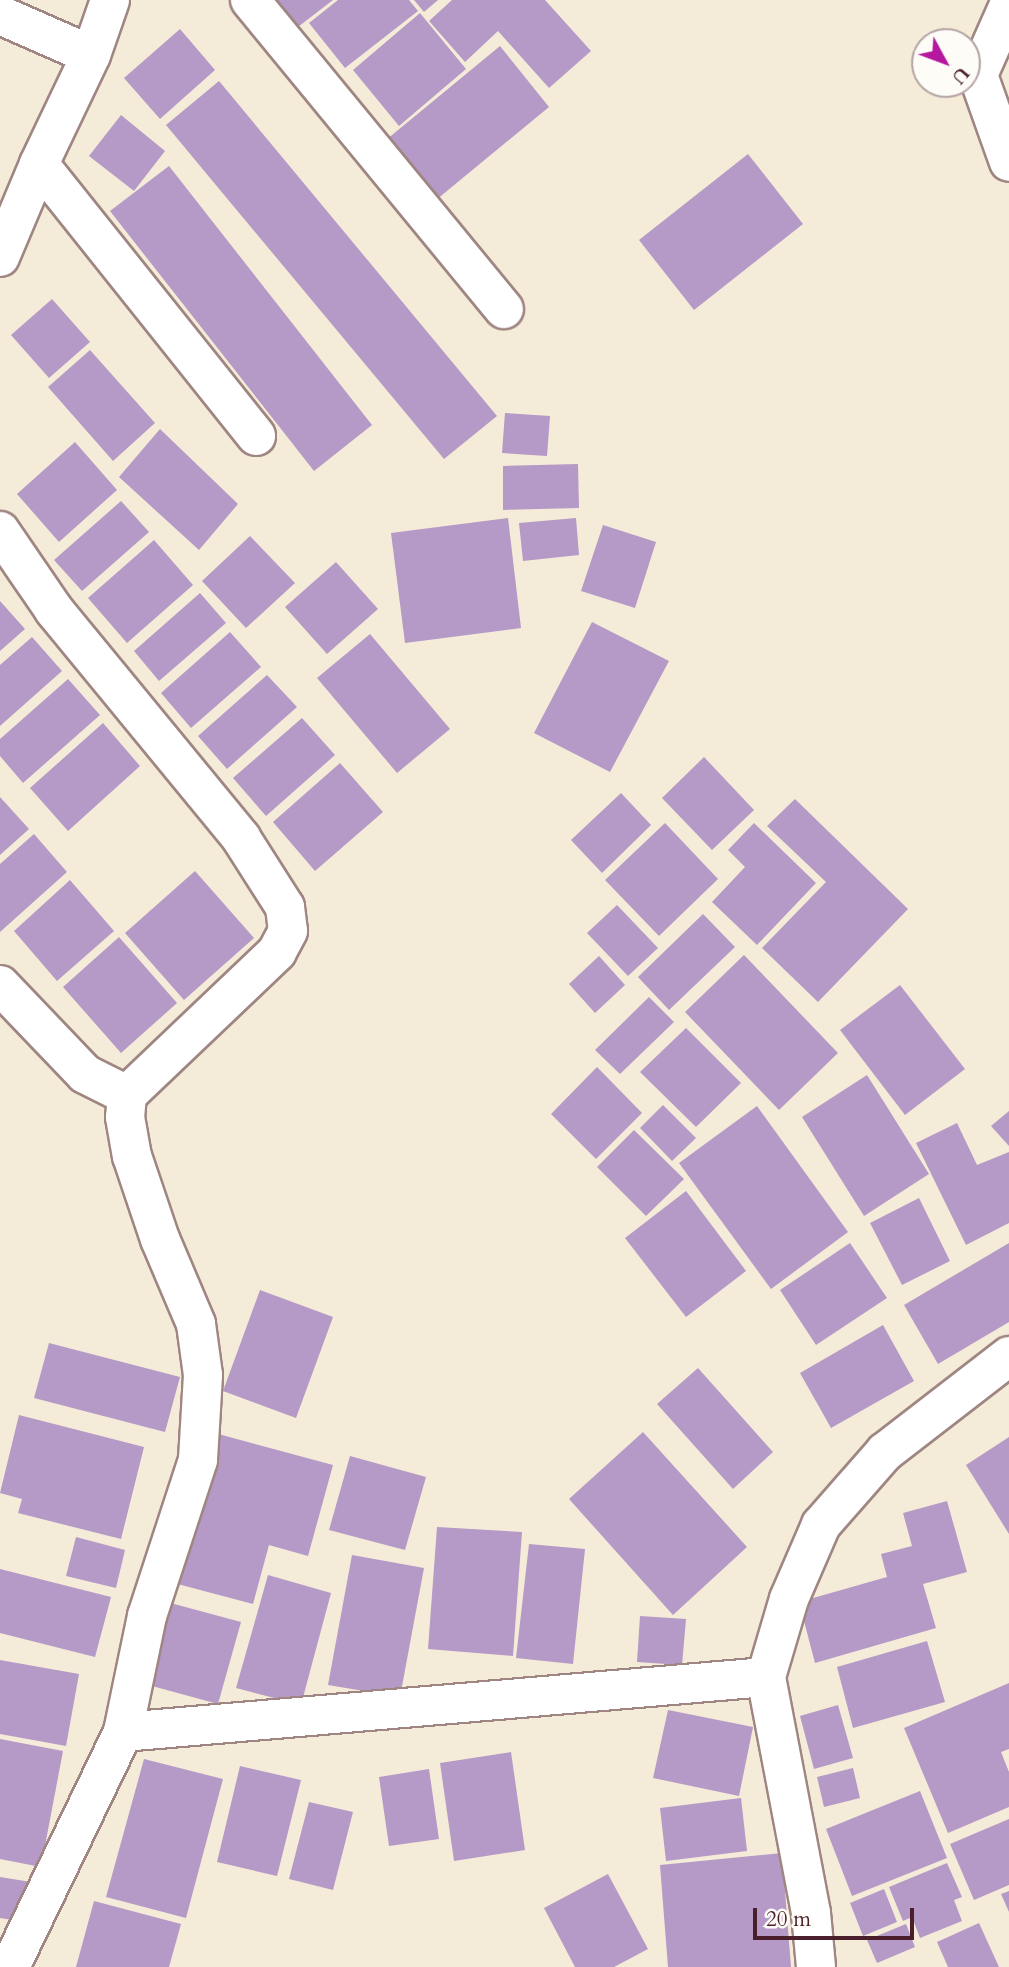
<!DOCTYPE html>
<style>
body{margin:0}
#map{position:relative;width:1009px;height:1967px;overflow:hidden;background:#f4ecd8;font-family:Cardo,serif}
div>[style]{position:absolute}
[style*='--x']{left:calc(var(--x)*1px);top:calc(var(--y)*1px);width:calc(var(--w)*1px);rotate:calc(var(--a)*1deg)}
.building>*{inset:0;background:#b599c6}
.roads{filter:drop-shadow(2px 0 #9f8682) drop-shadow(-2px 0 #9f8682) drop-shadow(0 2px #9f8682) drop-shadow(0 -2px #9f8682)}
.minor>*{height:38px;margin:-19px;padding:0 19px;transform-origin:19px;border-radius:19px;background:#fff}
span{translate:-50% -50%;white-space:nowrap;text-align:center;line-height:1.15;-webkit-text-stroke:5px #fdfcf7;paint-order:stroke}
.north{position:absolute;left:911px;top:28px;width:70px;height:70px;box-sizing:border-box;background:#fdfcf7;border:2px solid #b5a4a5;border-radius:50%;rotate:131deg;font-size:19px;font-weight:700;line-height:28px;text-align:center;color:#4a1f2b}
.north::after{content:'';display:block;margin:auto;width:24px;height:32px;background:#b5179e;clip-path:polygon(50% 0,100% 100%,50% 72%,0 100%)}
.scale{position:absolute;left:753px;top:1908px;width:161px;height:32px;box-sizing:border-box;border:4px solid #4a1f2b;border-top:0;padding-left:9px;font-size:21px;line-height:24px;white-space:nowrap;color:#4a1f2b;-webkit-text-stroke:5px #fdfcf7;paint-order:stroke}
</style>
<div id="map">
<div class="building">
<i style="clip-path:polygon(272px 0,333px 0,294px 30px)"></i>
<i style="clip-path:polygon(338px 0,409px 0,418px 11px,345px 68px,309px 23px)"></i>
<i style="clip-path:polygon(414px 0,438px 0,424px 12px)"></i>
<i style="clip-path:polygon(452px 0,545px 0,591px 51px,549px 88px,498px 31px,465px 62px,429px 21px)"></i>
<i style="clip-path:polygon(420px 13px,466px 69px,399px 126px,353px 70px)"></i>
<i style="clip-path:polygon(180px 29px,215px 70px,160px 119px,124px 78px)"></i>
<i style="clip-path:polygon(500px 46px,549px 107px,436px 200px,386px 140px)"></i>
<i style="clip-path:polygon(219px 81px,497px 416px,444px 459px,166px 125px)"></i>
<i style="clip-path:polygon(121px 115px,165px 151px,134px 191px,89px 156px)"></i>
<i style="clip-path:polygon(748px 154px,803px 224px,694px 310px,639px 240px)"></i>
<i style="clip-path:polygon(169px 166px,372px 425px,314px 471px,110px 211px)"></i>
<i style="clip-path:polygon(52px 299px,90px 342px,49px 378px,11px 335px)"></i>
<i style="clip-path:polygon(90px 350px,155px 423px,113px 461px,48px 387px)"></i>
<i style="clip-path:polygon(505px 413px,550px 416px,547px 456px,502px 453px)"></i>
<i style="clip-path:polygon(160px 429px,238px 504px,199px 550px,119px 477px)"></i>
<i style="clip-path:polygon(75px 442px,117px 490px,59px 542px,17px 494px)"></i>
<i style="clip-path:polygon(578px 464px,579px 508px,503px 510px,503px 466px)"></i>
<i style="clip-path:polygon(121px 501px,149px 532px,82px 591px,54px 560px)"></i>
<i style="clip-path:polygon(508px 518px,521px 628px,405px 643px,391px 533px)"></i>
<i style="clip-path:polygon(576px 518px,579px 555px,523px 561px,519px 523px)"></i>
<i style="clip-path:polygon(603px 525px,656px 542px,635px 608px,581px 591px)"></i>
<i style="clip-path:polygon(250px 536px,295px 583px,246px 628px,202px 581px)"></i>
<i style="clip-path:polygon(154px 540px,193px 585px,127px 643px,88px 598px)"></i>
<i style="clip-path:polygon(336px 562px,378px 609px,327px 654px,285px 607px)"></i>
<i style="clip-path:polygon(200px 593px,226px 623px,159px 681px,134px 651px)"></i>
<i style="clip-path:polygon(0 601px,25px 629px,0 651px)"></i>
<i style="clip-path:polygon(592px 622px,669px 661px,610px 772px,534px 733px)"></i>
<i style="clip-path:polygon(230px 632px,261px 667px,191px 728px,161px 693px)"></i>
<i style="clip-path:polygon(370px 634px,450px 729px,397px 773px,317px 678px)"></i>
<i style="clip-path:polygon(32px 637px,62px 671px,0 726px,0 665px)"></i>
<i style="clip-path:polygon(267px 675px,297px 707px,227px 769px,198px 736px)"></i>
<i style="clip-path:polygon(68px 679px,100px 715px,23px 783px,0 756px,0 739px)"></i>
<i style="clip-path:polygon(302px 718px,335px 755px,266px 816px,233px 778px)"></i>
<i style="clip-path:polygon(103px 723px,140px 766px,68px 831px,30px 788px)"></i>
<i style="clip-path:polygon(704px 757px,754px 810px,712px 850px,662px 798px)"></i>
<i style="clip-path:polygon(340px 763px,383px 812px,315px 871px,273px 822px)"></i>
<i style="clip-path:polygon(621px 793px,651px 825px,602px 873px,571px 840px)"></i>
<i style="clip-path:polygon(0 797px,29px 829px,0 855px)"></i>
<i style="clip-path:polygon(795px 799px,908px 909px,818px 1002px,762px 948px,826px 882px,767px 826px)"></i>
<i style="clip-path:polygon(665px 823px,718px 879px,659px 936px,605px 880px)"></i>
<i style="clip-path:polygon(754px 823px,816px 883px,757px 945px,712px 902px,745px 867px,728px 850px)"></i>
<i style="clip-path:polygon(34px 834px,67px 872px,0 932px,0 864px)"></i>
<i style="clip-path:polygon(195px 871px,254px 938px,184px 1000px,125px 933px)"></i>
<i style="clip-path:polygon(70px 880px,114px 931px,57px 981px,14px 931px)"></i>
<i style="clip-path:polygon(617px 905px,658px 948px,628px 976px,587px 933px)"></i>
<i style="clip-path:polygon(703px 914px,735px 947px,669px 1010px,638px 977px)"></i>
<i style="clip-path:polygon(119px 937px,177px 1003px,121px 1053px,63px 987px)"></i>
<i style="clip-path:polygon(744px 955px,838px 1053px,779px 1110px,685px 1012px)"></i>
<i style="clip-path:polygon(599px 956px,625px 985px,595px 1013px,569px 984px)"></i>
<i style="clip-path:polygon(900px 985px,965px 1069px,905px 1115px,840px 1030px)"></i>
<i style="clip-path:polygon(649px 997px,674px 1022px,620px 1074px,595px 1050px)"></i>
<i style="clip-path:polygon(686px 1028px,741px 1083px,696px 1127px,640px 1072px)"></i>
<i style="clip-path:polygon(597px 1067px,642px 1113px,596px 1159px,551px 1114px)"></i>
<i style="clip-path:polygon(867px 1075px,929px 1174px,864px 1216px,802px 1117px)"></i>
<i style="clip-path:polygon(663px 1105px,696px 1138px,672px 1161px,640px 1128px)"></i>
<i style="clip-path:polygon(757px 1106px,848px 1232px,771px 1289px,679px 1163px)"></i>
<i style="clip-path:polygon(1009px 1111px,1009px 1146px,991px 1126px)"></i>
<i style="clip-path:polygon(957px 1123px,977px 1165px,1009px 1152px,1009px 1223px,966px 1245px,916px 1143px)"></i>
<i style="clip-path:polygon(634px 1130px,684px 1179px,646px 1216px,597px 1167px)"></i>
<i style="clip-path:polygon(686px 1191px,746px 1271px,686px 1317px,625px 1238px)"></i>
<i style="clip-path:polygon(919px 1198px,950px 1261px,902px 1285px,870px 1223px)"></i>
<i style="clip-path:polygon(850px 1243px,887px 1298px,816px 1345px,780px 1290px)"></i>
<i style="clip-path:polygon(1009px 1243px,1009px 1322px,938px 1364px,904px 1305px)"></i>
<i style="clip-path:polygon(260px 1290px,333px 1317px,296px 1418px,223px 1391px)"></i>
<i style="clip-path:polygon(883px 1325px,914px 1381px,831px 1428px,800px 1373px)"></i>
<i style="clip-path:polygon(49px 1343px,180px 1377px,165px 1432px,34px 1398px)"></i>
<i style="clip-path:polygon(698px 1368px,773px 1452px,733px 1489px,657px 1404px)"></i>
<i style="clip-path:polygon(19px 1415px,144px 1447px,121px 1539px,18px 1513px,22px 1499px,0 1493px)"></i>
<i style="clip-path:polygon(211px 1432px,333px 1465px,308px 1556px,269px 1545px,253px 1604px,170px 1582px)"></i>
<i style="clip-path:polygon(643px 1432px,747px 1547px,673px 1615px,569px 1499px)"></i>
<i style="clip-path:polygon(1009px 1437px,1009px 1534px,966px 1465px)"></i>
<i style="clip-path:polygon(350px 1456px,426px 1477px,405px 1550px,329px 1530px)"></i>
<i style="clip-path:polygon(947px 1501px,967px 1572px,923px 1584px,936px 1628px,815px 1663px,799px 1602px,887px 1577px,881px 1554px,912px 1546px,903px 1513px)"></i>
<i style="clip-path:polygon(437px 1527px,522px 1532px,513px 1656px,428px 1649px)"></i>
<i style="clip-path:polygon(76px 1537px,125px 1550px,116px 1588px,66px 1576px)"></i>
<i style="clip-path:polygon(529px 1544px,585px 1549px,573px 1664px,516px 1658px)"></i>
<i style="clip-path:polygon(352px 1555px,424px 1568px,400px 1697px,328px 1685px)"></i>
<i style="clip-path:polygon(0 1569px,111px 1597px,95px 1657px,0 1633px)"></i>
<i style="clip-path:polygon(268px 1575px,331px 1593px,301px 1705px,236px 1688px)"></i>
<i style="clip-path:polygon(163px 1601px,241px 1622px,218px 1704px,141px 1683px)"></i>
<i style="clip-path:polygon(640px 1616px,686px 1619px,682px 1665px,637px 1662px)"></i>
<i style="clip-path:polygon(927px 1641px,945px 1702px,853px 1728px,837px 1667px)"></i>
<i style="clip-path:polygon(0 1660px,79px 1674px,66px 1746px,0 1734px)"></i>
<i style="clip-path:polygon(1009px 1683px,1009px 1749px,1001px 1752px,1009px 1772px,1009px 1807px,948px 1833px,904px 1728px)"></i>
<i style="clip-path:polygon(838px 1705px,853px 1758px,814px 1769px,800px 1716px)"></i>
<i style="clip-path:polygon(668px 1710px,753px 1727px,739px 1796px,653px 1778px)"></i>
<i style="clip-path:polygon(0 1739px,63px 1751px,41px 1867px,0 1859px)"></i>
<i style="clip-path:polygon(511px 1752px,525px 1850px,454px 1861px,440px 1763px)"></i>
<i style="clip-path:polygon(144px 1759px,223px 1779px,186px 1918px,106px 1897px)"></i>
<i style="clip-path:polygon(240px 1766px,301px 1780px,277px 1876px,217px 1862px)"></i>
<i style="clip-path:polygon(853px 1768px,860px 1798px,824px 1807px,817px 1777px)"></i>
<i style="clip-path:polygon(429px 1769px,439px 1839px,389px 1846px,379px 1777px)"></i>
<i style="clip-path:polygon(920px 1791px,947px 1858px,852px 1896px,826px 1829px)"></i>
<i style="clip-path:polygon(741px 1798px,747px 1851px,666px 1861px,660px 1808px)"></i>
<i style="clip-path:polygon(309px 1802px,353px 1812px,333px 1890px,289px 1879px)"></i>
<i style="clip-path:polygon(1009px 1819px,1009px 1885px,974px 1900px,950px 1844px)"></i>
<i style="clip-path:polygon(782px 1853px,791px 1967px,668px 1967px,660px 1865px)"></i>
<i style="clip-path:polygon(947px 1863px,962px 1897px,954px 1900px,962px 1921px,920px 1938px,912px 1917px,903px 1921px,889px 1887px)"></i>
<i style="clip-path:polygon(608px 1874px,648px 1949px,614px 1967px,575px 1967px,544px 1908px)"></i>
<i style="clip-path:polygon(0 1877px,31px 1882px,24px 1922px,0 1918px)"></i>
<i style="clip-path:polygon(884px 1889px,897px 1922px,863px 1936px,850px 1903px)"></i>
<i style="clip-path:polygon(1009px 1891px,1009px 1912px,1001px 1894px)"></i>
<i style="clip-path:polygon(94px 1901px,181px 1924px,169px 1967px,76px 1967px)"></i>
<i style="clip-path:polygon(979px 1923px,999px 1967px,948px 1967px,937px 1942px)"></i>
<i style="clip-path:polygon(906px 1924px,915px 1947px,877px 1963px,867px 1940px)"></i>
</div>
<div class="roads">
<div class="minor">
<i style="--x:250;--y:0;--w:400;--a:50.6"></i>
<i style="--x:1009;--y:5;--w:77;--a:113.9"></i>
<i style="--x:978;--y:75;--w:92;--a:70.4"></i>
<i style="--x:0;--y:15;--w:99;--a:23.7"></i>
<i style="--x:39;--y:164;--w:348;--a:51.4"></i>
<i style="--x:0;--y:257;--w:101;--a:-67.2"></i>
<i style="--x:39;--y:164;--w:121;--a:-64.5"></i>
<i style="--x:91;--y:55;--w:58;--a:-70.9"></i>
<i style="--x:0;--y:531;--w:96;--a:55.6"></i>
<i style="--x:54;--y:610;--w:295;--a:50.6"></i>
<i style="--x:241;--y:838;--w:82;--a:57.5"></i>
<i style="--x:285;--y:907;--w:24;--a:83"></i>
<i style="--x:288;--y:931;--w:24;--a:118"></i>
<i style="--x:277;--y:952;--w:207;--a:136.4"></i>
<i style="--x:127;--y:1095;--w:22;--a:95"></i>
<i style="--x:125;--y:1117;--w:40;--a:80"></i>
<i style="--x:132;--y:1156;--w:88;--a:71.4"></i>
<i style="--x:160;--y:1239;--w:92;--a:67"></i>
<i style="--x:196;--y:1324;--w:51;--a:82.2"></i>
<i style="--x:203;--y:1375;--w:85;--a:93.4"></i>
<i style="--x:198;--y:1460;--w:164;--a:108.1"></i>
<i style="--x:147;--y:1616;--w:118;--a:101.7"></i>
<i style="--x:123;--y:1732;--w:645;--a:-4.89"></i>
<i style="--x:766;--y:1677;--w:81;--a:-73.6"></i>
<i style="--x:789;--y:1599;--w:81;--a:-66.6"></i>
<i style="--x:821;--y:1525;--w:97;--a:-48.8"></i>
<i style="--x:885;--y:1452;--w:157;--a:-37.7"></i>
<i style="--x:0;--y:985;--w:123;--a:46.3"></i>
<i style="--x:85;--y:1074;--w:47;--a:26.6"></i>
<i style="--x:766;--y:1677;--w:240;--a:79.2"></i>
<i style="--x:811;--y:1913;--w:54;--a:84.7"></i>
<i style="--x:10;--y:1967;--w:261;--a:-64.3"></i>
</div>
</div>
<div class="north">U</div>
<div class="scale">20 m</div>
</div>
